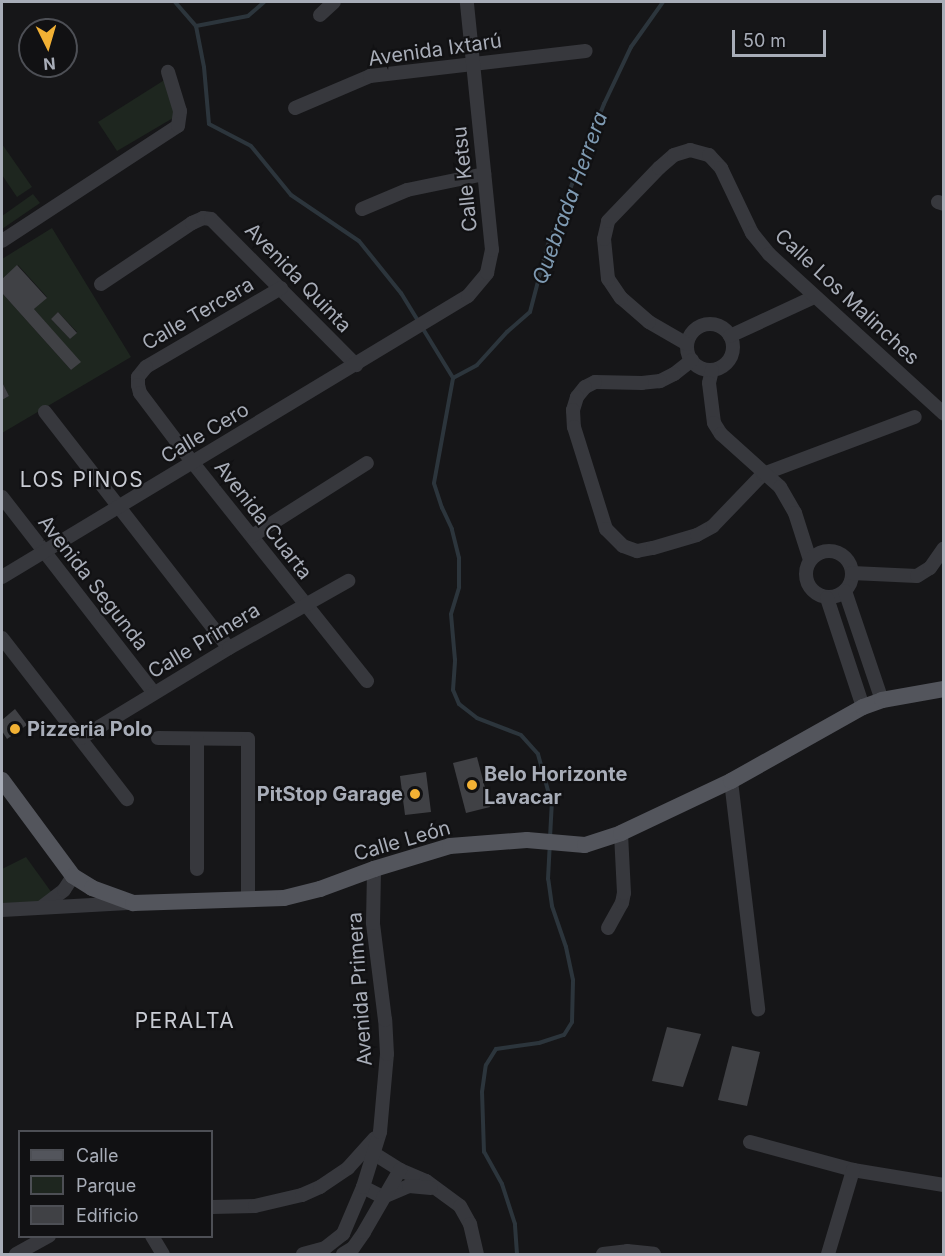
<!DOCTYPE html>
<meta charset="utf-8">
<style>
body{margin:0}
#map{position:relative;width:945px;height:1256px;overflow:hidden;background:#161618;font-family:Inter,sans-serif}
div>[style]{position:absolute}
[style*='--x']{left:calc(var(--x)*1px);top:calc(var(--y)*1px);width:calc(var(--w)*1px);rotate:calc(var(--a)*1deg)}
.green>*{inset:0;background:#1e261f}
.stream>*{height:4px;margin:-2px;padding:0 2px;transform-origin:2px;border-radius:2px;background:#2c353c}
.building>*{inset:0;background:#404145}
.minor>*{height:14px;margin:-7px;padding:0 7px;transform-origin:7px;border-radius:7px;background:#37383d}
.minor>.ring{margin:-7px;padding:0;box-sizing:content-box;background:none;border:14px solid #37383d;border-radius:50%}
.major>*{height:16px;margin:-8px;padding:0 8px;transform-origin:8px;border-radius:8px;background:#53555c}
.dots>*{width:16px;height:16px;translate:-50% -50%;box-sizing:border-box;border:3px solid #111113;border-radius:50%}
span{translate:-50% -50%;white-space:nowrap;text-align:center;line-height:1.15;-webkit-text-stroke:4.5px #111113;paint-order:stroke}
.street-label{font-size:20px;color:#a8adb8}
.poi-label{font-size:20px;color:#a8adb8;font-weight:700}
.left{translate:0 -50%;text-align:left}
.right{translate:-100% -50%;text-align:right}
.water-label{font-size:21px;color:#7f9bb3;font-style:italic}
.neighbourhood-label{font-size:21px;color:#c9ccd4;letter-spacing:1.5px}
.frame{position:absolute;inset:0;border:3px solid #a8adb8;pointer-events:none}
.legend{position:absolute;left:18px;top:1130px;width:195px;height:108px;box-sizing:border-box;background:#111113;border:2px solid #4d4f55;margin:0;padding:8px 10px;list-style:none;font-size:18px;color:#a8adb8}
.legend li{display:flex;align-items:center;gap:12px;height:30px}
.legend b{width:30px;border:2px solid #4d4f55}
.north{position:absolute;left:18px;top:18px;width:60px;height:60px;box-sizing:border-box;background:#111113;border:2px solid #4d4f55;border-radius:50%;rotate:175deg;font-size:16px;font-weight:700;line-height:24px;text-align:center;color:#a8adb8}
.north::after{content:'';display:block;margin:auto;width:21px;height:27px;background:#f2b134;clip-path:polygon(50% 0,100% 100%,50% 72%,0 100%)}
.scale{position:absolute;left:732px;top:30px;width:94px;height:27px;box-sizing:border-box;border:3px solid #a8adb8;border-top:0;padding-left:8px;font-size:18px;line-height:21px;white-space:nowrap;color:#a8adb8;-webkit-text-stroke:4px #111113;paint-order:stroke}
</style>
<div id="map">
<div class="green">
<i style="clip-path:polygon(166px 79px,174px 105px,173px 118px,117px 151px,98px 122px)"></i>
<i style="clip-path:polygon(2px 144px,32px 187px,17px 197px,2px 175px)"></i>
<i style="clip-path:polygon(33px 194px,40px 203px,2px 229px,2px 216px)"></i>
<i style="clip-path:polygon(evenodd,52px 228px,131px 357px,2px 433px,2px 400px,9px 396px,2px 382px,2px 293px,71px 370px,80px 362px,34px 309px,47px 297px,18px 265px,2px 279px,2px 259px,52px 228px,58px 312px,77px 332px,70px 339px,51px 319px,58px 312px)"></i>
<i style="clip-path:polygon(26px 857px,52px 893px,40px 903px,2px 903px,2px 869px)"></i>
</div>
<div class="stream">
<i style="--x:175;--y:2;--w:32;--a:49"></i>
<i style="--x:196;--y:26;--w:42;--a:79"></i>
<i style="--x:204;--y:67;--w:57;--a:85"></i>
<i style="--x:209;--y:124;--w:47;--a:27.6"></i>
<i style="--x:251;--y:146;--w:63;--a:50.8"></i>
<i style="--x:291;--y:195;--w:82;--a:34.1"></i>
<i style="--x:359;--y:241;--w:67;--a:51.1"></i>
<i style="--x:401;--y:293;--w:100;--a:58.5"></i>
<i style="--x:196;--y:26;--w:53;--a:-10.9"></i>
<i style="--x:248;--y:16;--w:21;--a:-41"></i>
<i style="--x:550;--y:838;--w:33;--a:-87"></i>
<i style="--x:552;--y:805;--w:53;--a:-105.4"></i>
<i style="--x:538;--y:754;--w:25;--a:-132"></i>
<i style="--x:521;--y:735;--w:47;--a:-158.9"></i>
<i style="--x:477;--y:718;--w:23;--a:-142"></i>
<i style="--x:459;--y:704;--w:15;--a:-113"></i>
<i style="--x:453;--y:690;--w:30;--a:-86"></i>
<i style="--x:455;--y:660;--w:46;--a:-95"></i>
<i style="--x:451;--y:614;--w:28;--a:-73"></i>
<i style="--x:459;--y:587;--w:29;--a:-90"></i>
<i style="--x:459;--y:558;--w:30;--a:-104"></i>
<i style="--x:452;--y:529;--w:23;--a:-115"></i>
<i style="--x:442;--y:508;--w:26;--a:-108"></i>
<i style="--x:434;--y:483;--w:107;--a:-79.7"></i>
<i style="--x:453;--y:378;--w:27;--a:-28"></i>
<i style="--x:477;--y:365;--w:45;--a:-47.7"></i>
<i style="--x:507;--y:332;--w:30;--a:-41"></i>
<i style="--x:530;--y:312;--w:67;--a:-75.3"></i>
<i style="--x:547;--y:247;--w:154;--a:-68.3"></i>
<i style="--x:604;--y:104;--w:63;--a:-64.7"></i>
<i style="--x:631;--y:47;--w:55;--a:-54.6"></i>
<i style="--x:517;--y:1254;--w:30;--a:-94"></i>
<i style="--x:515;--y:1224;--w:42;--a:-108"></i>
<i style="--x:502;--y:1184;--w:37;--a:-119"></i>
<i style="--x:484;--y:1152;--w:60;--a:-91.9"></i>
<i style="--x:482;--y:1092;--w:27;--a:-82"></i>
<i style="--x:486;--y:1065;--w:19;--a:-58"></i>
<i style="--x:496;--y:1049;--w:43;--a:-7.9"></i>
<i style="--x:539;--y:1043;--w:26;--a:-18"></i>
<i style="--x:564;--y:1035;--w:15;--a:-58"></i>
<i style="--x:572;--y:1022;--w:42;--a:-88.6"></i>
<i style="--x:573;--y:980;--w:34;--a:-102"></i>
<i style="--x:566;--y:947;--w:43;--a:-108.9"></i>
<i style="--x:552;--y:906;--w:27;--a:-98"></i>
<i style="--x:548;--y:879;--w:33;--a:-87"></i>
</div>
<div class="building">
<i style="clip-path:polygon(17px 265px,47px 298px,34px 309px,81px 362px,71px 370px,2px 293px,2px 279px)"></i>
<i style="clip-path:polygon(58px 312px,77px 333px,70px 339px,51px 319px)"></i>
<i style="clip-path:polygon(2px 382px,9px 396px,2px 400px)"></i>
<i style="clip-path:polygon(15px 709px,27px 725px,7px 739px,2px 731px,2px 720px)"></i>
<i style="clip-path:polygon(477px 757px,490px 807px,466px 813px,453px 763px)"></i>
<i style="clip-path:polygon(426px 772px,431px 812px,405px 815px,400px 776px)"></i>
<i style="clip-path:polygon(667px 1027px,701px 1034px,683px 1087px,652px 1081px)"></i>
<i style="clip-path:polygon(732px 1046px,760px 1052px,747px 1106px,718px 1100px)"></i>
</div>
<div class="minor">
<i style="--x:320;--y:15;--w:19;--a:-43"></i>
<i style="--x:295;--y:108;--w:82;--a:-23.1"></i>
<i style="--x:370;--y:76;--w:217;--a:-6.6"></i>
<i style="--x:938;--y:202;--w:6;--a:18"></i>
<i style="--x:362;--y:209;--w:49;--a:-22.9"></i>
<i style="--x:407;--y:190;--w:79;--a:-11.7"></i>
<i style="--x:2;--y:241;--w:210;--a:-33.2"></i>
<i style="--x:178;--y:126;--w:15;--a:-82"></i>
<i style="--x:180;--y:111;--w:41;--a:-107.1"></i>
<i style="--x:101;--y:284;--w:110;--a:-33.8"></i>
<i style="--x:192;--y:223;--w:12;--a:-24"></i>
<i style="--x:203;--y:218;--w:8;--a:7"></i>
<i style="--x:211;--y:219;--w:206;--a:45.2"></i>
<i style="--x:281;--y:288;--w:156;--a:149.7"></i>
<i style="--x:146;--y:367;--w:13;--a:129"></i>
<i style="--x:138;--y:377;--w:8;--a:90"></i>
<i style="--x:138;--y:385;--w:8;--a:76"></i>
<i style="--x:140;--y:393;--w:88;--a:52.9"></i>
<i style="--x:193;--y:463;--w:279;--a:51.4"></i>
<i class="ring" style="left:687px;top:324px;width:32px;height:32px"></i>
<i style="--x:730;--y:336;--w:93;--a:-24.9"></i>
<i style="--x:687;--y:344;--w:44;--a:-149.9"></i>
<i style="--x:649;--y:322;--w:37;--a:-139"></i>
<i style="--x:621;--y:298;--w:23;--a:-124"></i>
<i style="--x:608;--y:279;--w:40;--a:-95.7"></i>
<i style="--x:604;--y:239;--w:18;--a:-77"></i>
<i style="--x:608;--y:221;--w:74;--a:-46.1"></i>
<i style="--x:659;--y:168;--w:20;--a:-41"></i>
<i style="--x:674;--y:155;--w:17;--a:-17"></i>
<i style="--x:690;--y:150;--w:20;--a:15"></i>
<i style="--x:709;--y:155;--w:18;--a:47"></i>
<i style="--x:721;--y:168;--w:72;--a:64.5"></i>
<i style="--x:752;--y:233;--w:27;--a:51"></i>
<i style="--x:769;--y:254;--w:237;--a:42.4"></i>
<i style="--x:692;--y:360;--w:23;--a:142"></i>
<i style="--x:674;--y:374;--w:16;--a:153"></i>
<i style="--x:660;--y:381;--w:18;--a:174"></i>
<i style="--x:642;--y:383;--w:47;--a:-178.8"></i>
<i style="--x:595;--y:382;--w:11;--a:153"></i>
<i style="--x:585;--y:387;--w:13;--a:129"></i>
<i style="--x:577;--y:397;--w:14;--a:107"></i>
<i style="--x:573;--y:410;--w:17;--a:87"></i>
<i style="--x:574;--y:427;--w:107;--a:72.6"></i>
<i style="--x:606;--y:529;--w:24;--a:45"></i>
<i style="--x:623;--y:546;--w:15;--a:20"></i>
<i style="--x:637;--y:551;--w:16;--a:-11"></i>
<i style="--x:653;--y:548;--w:46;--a:-16.5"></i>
<i style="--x:697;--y:535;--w:18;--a:-29"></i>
<i style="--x:713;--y:526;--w:72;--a:-46.1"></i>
<i style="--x:763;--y:474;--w:162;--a:-20.6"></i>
<i style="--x:712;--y:370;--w:13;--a:103"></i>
<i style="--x:709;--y:383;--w:40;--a:82.9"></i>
<i style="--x:714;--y:423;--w:13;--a:58"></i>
<i style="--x:721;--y:434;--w:79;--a:41.9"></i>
<i style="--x:780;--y:487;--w:30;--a:60"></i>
<i style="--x:795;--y:513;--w:49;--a:72.3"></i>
<i style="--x:45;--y:412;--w:299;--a:52.1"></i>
<i style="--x:2;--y:497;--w:248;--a:52.2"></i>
<i style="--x:252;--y:536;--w:136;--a:-32.4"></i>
<i class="ring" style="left:806px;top:551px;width:32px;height:32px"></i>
<i style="--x:852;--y:573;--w:65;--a:2.6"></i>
<i style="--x:917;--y:576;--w:15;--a:-32"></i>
<i style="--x:930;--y:568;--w:24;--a:-55"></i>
<i style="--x:2;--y:577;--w:544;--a:-31.09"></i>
<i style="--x:468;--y:296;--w:30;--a:-50"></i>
<i style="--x:487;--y:273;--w:24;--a:-78"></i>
<i style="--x:492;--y:250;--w:249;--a:-95.8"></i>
<i style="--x:845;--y:591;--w:115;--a:71.3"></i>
<i style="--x:827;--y:598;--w:115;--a:71.7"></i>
<i style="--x:2;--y:638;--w:204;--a:52.2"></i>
<i style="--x:81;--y:738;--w:173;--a:-31.3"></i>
<i style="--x:229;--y:648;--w:137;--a:-29.4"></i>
<i style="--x:158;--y:738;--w:90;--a:0.6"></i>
<i style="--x:248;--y:739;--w:161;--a:90"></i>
<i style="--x:731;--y:781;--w:230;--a:83.2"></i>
<i style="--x:197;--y:869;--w:130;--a:-90"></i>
<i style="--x:43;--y:906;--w:26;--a:-37"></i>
<i style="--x:64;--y:890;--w:17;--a:-57"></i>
<i style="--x:2;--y:910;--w:126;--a:-3.2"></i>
<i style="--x:608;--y:928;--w:29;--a:-61"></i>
<i style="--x:622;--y:903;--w:10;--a:-79"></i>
<i style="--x:624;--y:893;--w:60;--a:-92.9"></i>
<i style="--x:750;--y:1142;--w:107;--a:15.2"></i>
<i style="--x:853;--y:1170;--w:92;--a:9.4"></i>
<i style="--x:373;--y:1153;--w:32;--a:32"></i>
<i style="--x:400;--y:1170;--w:28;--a:23"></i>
<i style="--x:426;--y:1181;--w:42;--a:36.3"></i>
<i style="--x:460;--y:1206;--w:21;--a:61"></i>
<i style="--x:470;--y:1224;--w:31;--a:77"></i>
<i style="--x:363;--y:1187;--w:22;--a:27"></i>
<i style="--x:383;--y:1197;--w:28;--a:-23"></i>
<i style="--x:409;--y:1186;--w:22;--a:5"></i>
<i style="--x:212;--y:1207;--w:43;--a:-1.3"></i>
<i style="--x:255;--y:1206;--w:48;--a:-13.2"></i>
<i style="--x:302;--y:1195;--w:20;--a:-24"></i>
<i style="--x:320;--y:1187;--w:34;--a:-34"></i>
<i style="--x:348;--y:1168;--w:40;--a:-48"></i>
<i style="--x:152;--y:1236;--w:21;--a:59"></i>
<i style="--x:16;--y:1254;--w:38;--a:-29"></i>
<i style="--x:303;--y:1254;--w:23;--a:-15"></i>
<i style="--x:325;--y:1248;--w:23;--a:-38"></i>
<i style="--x:343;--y:1234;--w:51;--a:-66.9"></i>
<i style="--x:363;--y:1187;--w:58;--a:-72.8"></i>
<i style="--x:380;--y:1132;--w:78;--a:-84.9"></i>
<i style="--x:387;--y:1054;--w:34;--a:-93"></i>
<i style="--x:385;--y:1020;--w:98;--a:-97.1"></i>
<i style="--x:373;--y:923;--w:54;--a:-88.9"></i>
<i style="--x:343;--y:1254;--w:12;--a:-31"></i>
<i style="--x:353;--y:1248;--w:19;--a:-55"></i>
<i style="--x:364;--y:1232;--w:72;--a:-59.9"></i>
<i style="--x:603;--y:1254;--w:24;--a:-7"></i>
<i style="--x:627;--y:1251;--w:27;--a:6"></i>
<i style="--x:828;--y:1254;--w:88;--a:-73.4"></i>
</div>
<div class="major">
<i style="--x:2;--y:780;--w:119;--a:53.5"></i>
<i style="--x:73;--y:876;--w:22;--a:32"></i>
<i style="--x:92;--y:888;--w:44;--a:20.1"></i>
<i style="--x:133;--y:903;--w:151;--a:-1.9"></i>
<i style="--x:284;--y:898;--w:37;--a:-14"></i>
<i style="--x:320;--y:889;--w:58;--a:-20.3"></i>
<i style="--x:374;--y:869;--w:79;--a:-16.8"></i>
<i style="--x:450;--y:846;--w:77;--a:-4.5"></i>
<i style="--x:527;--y:840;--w:58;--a:4.9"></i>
<i style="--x:585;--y:845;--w:38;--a:-18"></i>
<i style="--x:621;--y:833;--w:122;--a:-25.3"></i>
<i style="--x:731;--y:781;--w:151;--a:-29.3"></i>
<i style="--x:863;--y:707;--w:20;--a:-20"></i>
<i style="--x:882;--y:700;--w:63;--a:-10.1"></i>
</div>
<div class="dots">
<i style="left:15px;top:729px;background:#f2b134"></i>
<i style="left:472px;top:785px;background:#f2b134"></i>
<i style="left:415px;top:794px;background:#f2b134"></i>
</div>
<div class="street-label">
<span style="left:435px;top:50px;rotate:-8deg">Avenida Ixtarú</span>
<span style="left:465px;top:179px;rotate:-96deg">Calle Ketsu</span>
<span style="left:298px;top:278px;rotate:46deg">Avenida Quinta</span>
<span style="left:847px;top:297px;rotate:43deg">Calle Los Malinches</span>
<span style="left:198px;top:314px;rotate:-30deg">Calle Tercera</span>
<span style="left:205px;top:433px;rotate:-31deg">Calle Cero</span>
<span style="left:263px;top:520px;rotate:52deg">Avenida Cuarta</span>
<span style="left:93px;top:583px;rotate:52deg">Avenida Segunda</span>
<span style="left:204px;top:641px;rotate:-31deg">Calle Primera</span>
<span style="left:402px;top:841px;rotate:-16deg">Calle León</span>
<span style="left:360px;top:989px;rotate:-94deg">Avenida Primera</span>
</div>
<div class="poi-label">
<span class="left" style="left:27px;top:729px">Pizzeria Polo</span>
<span class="left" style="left:484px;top:786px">Belo Horizonte<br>Lavacar</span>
<span class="right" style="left:403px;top:794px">PitStop Garage</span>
</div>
<div class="water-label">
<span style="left:570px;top:198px;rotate:-70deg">Quebrada Herrera</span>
</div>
<div class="neighbourhood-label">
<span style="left:82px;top:480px">LOS PINOS</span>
<span style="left:185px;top:1021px">PERALTA</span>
</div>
<div class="frame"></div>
<ul class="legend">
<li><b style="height:8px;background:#53555c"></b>Calle</li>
<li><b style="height:16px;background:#1e261f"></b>Parque</li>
<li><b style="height:16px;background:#404145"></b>Edificio</li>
</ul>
<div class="north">N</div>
<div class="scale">50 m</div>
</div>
